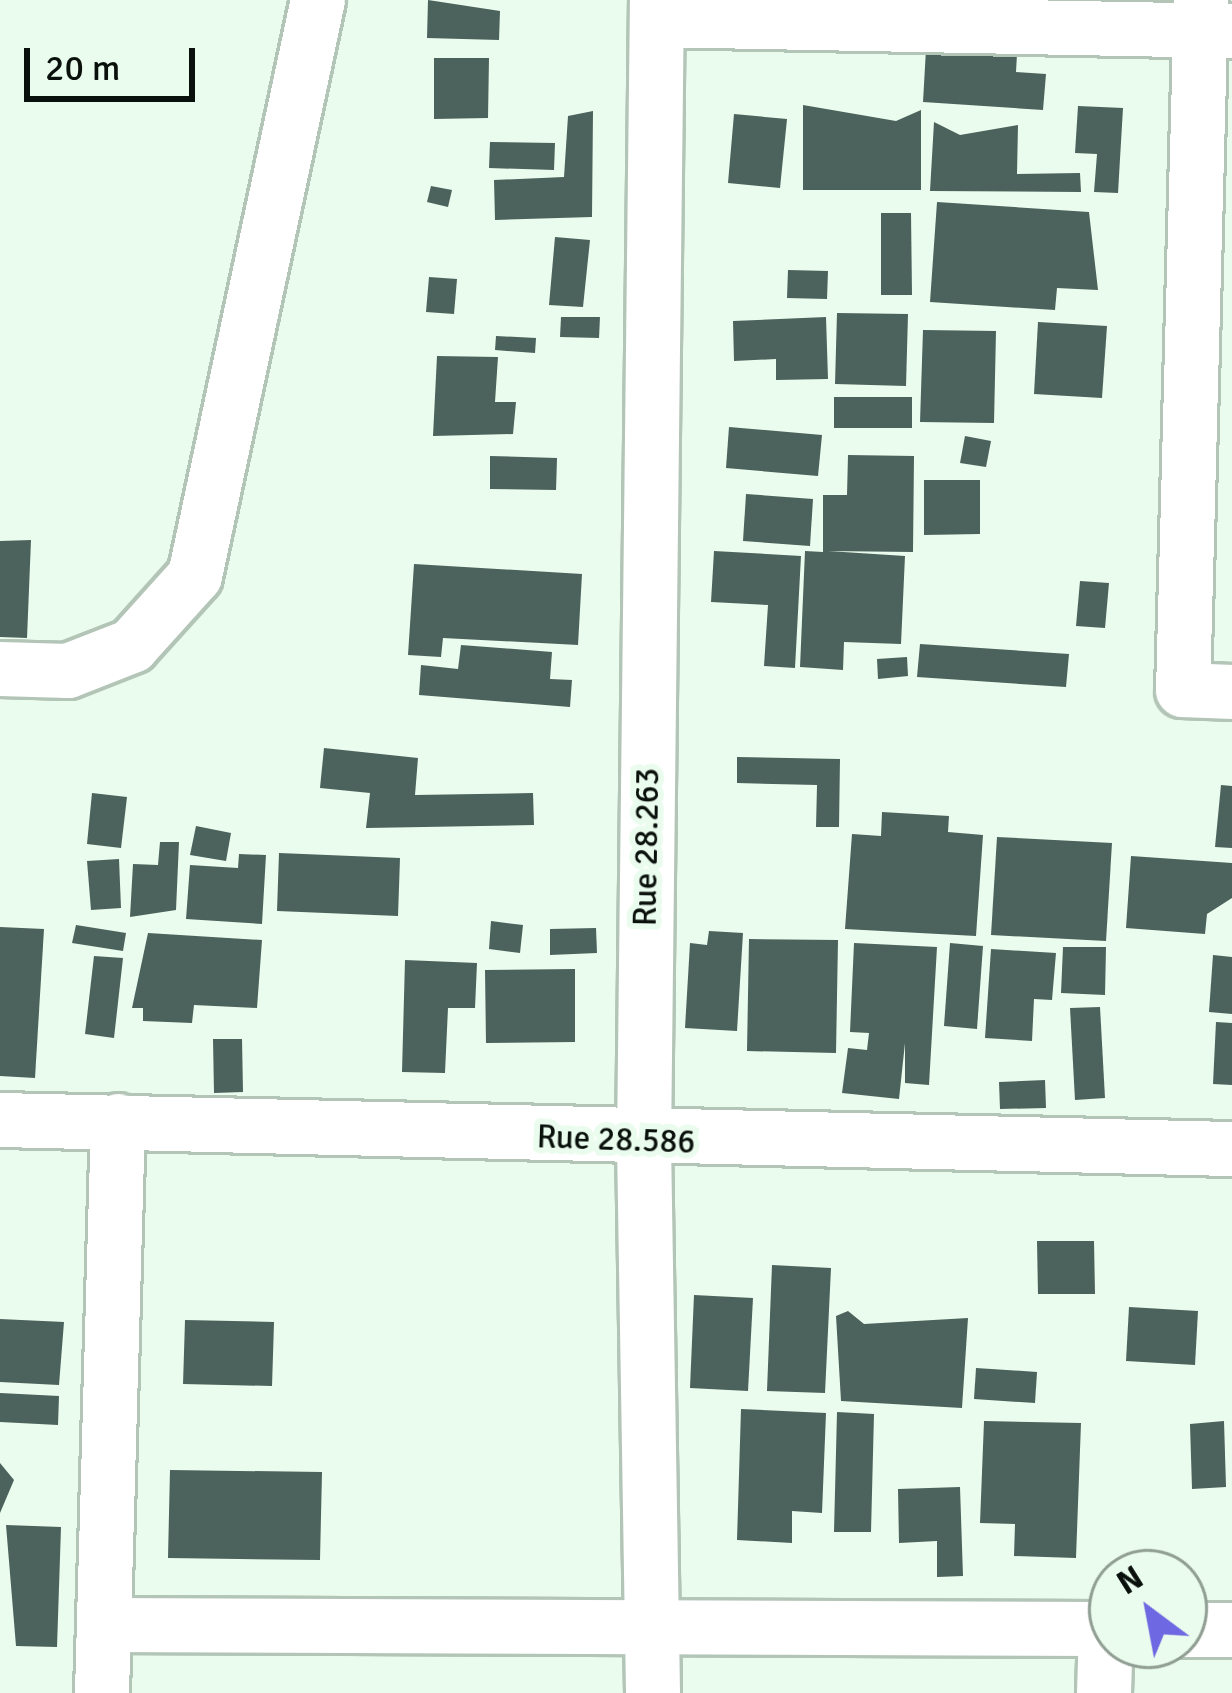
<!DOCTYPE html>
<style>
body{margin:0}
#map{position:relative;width:1232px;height:1693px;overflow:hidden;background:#eafced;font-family:Signika,sans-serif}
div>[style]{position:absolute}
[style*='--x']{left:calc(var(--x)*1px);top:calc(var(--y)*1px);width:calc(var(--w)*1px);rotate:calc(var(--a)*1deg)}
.building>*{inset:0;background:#4c625c}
.roads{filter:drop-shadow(3px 0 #b3c5b7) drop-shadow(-3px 0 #b3c5b7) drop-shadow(0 3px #b3c5b7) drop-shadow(0 -3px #b3c5b7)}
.minor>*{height:54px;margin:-27px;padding:0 27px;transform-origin:27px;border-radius:27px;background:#fff}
span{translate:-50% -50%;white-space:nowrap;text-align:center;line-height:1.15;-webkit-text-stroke:12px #eafced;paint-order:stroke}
.street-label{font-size:33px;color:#0a110c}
.north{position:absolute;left:1088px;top:1549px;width:120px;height:120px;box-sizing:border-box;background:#eafced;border:3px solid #909e93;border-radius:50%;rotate:328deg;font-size:33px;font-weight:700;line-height:48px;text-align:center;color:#0a110c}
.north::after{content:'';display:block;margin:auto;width:42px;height:54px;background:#6e68e2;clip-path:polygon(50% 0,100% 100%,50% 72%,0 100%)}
.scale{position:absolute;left:24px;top:48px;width:171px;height:54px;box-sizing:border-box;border:6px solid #0a110c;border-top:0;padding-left:15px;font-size:36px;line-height:42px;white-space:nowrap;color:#0a110c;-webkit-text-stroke:9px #eafced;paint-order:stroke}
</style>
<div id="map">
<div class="building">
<i style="clip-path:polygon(428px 0,500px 11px,499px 40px,427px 38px)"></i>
<i style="clip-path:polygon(926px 49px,1017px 54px,1016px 72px,1046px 74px,1043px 110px,923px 102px)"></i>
<i style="clip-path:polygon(434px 58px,489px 58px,488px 118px,434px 119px)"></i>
<i style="clip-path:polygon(803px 105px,896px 121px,921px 110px,921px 190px,803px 190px)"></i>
<i style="clip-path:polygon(1078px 106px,1123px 108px,1118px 193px,1094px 192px,1097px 154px,1075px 153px)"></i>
<i style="clip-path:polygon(593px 111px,592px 217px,495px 220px,494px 180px,564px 177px,568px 116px)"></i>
<i style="clip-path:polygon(734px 114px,787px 119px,780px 188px,728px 183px)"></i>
<i style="clip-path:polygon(934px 122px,960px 135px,1018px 125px,1017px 174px,1080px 173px,1081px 192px,930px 191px)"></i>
<i style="clip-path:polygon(490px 142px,555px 143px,554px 170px,489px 168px)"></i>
<i style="clip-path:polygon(431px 186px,452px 190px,448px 207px,427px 202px)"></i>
<i style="clip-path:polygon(937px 202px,1089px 212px,1098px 290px,1057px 288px,1055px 310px,930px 302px)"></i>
<i style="clip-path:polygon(881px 213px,911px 213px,912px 295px,881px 295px)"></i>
<i style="clip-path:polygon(555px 237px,590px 240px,583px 307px,549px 305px)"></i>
<i style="clip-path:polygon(788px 270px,828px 271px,827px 299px,787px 298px)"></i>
<i style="clip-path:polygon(429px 277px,457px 279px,454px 314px,426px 312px)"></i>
<i style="clip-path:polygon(837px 313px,908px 314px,906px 386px,835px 384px)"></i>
<i style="clip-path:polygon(561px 317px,600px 317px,599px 338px,560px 337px)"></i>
<i style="clip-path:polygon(826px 317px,828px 379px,776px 380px,776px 359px,734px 361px,733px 321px)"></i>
<i style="clip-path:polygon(1038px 322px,1107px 326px,1102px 398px,1034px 394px)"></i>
<i style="clip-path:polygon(923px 330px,996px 331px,994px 423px,920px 422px)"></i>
<i style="clip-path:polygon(496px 336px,536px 338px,535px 353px,495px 350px)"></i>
<i style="clip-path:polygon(437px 356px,498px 357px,495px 402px,516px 402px,513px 434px,433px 436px)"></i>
<i style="clip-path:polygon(834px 397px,912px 397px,912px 428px,834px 428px)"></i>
<i style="clip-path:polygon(729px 427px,822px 435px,818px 476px,726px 468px)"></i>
<i style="clip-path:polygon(965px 436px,991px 441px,986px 467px,960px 463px)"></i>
<i style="clip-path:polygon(848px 455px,914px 456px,913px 552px,828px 551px,905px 556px,901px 644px,844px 642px,843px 670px,800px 667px,805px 551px,823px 552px,823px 495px,847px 495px)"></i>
<i style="clip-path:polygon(490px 456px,557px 458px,556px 490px,490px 489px)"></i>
<i style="clip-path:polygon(924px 480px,980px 480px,980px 534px,924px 535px)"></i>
<i style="clip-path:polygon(746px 494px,813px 499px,810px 546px,743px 541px)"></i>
<i style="clip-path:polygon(31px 540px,27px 638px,0 637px,0 541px)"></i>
<i style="clip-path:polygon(714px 551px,801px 556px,795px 668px,764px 666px,768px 605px,711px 602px)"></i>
<i style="clip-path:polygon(414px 564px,582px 574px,578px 645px,443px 638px,441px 657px,408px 655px)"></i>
<i style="clip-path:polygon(1080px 581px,1109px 583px,1105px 628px,1076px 626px)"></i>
<i style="clip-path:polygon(920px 644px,1069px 654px,1066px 687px,917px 677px)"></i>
<i style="clip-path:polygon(461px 645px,552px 652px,550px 679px,572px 680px,570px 707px,419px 695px,421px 665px,458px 669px)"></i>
<i style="clip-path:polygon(907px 657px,908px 676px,878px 679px,877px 659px)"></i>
<i style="clip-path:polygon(324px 748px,418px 758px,415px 795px,533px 793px,534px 825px,366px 828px,370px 793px,320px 788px)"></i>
<i style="clip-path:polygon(737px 757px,840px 759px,839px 827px,816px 827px,817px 785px,737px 783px)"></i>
<i style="clip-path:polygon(1221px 785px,1232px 786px,1232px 848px,1215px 847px)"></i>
<i style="clip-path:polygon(92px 793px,127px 797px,121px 848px,87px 844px)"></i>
<i style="clip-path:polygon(882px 812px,949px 816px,948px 832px,983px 835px,976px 936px,845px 929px,852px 834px,881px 836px)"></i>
<i style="clip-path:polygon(196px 826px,231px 833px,226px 861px,190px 855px)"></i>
<i style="clip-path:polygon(997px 837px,1112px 843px,1106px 941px,991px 935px)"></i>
<i style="clip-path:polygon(160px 842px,179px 842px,176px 910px,130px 917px,133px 864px,158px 865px)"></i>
<i style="clip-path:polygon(279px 853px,400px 858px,398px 916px,277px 911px)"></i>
<i style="clip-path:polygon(239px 854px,266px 855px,262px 924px,186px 919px,190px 865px,238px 868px)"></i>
<i style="clip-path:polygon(1131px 856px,1232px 863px,1232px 898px,1207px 914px,1205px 934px,1126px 928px)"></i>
<i style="clip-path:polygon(119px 859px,121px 908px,91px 910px,87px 861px)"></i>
<i style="clip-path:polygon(491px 921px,523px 925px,520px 953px,489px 949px)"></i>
<i style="clip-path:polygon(76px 925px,126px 933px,123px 951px,72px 943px)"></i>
<i style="clip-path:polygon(0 927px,44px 929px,35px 1078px,0 1076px)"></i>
<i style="clip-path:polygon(596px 928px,597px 953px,550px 955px,550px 929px)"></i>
<i style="clip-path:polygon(709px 931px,743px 933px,737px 1031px,685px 1028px,690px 943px,707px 945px)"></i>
<i style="clip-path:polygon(148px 933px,262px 940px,257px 1008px,194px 1005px,192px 1023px,143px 1021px,143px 1008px,132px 1008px)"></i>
<i style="clip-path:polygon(749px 939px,838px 940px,836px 1053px,747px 1051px)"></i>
<i style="clip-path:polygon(854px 943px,937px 947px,929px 1085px,905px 1083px,905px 1043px,899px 1099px,842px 1093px,848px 1048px,867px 1050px,869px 1033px,850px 1032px)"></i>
<i style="clip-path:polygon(950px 943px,983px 946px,977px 1029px,944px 1026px)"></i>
<i style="clip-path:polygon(1063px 947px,1106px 947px,1105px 995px,1061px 993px)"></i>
<i style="clip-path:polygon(991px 949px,1056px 953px,1052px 1000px,1034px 999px,1032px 1041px,985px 1038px)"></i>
<i style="clip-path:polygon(1213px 955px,1232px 957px,1232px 1014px,1209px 1012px)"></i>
<i style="clip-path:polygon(94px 956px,123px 958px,114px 1038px,85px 1034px)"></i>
<i style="clip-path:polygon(405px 960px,477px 963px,475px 1008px,448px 1008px,445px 1073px,402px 1072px)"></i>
<i style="clip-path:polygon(575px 969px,575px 1042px,486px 1043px,485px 970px)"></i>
<i style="clip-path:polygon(1100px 1007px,1105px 1098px,1075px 1100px,1070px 1008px)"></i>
<i style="clip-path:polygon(1216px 1022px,1232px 1023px,1232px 1085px,1213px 1084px)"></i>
<i style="clip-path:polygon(213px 1039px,242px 1039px,243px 1092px,214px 1093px)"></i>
<i style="clip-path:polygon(1045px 1080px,1046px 1108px,1000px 1109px,999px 1082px)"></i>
<i style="clip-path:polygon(1037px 1241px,1094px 1241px,1095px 1294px,1038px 1294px)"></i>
<i style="clip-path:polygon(772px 1265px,831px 1268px,825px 1393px,767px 1391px)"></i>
<i style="clip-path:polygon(694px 1295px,753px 1298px,748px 1391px,690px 1388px)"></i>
<i style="clip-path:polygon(1129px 1307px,1198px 1311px,1195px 1365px,1126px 1361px)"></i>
<i style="clip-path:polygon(848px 1311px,864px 1324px,968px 1318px,962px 1408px,841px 1401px,836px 1316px)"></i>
<i style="clip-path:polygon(0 1319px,64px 1322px,59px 1385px,0 1382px)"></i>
<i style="clip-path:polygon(185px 1320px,274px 1322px,272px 1386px,183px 1384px)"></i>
<i style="clip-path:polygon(976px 1368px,1037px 1372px,1035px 1403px,974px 1399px)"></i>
<i style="clip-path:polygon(0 1393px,59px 1396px,58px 1425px,0 1422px)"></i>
<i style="clip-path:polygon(741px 1409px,826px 1413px,822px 1513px,792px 1511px,792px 1543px,737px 1540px)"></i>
<i style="clip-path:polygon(837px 1412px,874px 1414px,871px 1532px,834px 1532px)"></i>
<i style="clip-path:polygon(984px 1421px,1081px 1423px,1076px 1558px,1014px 1556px,1015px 1524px,980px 1523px)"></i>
<i style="clip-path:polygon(1224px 1421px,1226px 1487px,1192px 1489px,1190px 1424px)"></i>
<i style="clip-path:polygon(0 1463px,14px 1480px,0 1513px)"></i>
<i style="clip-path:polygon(170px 1470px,322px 1472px,320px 1560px,168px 1558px)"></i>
<i style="clip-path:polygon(960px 1487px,963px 1576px,937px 1577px,937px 1541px,899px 1543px,898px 1489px)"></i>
<i style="clip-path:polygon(6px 1525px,61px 1527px,57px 1647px,16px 1646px)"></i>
</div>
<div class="roads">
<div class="minor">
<i style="--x:1201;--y:0;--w:690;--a:91.49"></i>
<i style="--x:1183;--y:690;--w:49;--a:2.3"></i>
<i style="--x:657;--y:20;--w:575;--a:1.1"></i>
<i style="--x:0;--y:669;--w:68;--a:1.7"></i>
<i style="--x:68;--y:671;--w:69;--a:-21.3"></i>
<i style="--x:132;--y:646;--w:94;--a:-48"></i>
<i style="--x:195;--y:576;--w:589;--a:-77.95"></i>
<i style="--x:0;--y:1120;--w:1232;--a:1.35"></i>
<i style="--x:104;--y:1625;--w:1008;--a:0.23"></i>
<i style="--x:1184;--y:1630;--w:48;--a:0"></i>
<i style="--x:102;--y:1693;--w:572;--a:-88.4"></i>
<i style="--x:653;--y:1693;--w:550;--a:-90.94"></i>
<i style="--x:644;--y:1143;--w:1143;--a:-89.35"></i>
<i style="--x:1104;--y:1693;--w:64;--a:-88.2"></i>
</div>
</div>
<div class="street-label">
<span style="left:647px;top:847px;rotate:-89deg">Rue 28.263</span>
<span style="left:616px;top:1140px;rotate:2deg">Rue 28.586</span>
</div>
<div class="north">N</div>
<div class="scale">20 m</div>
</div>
